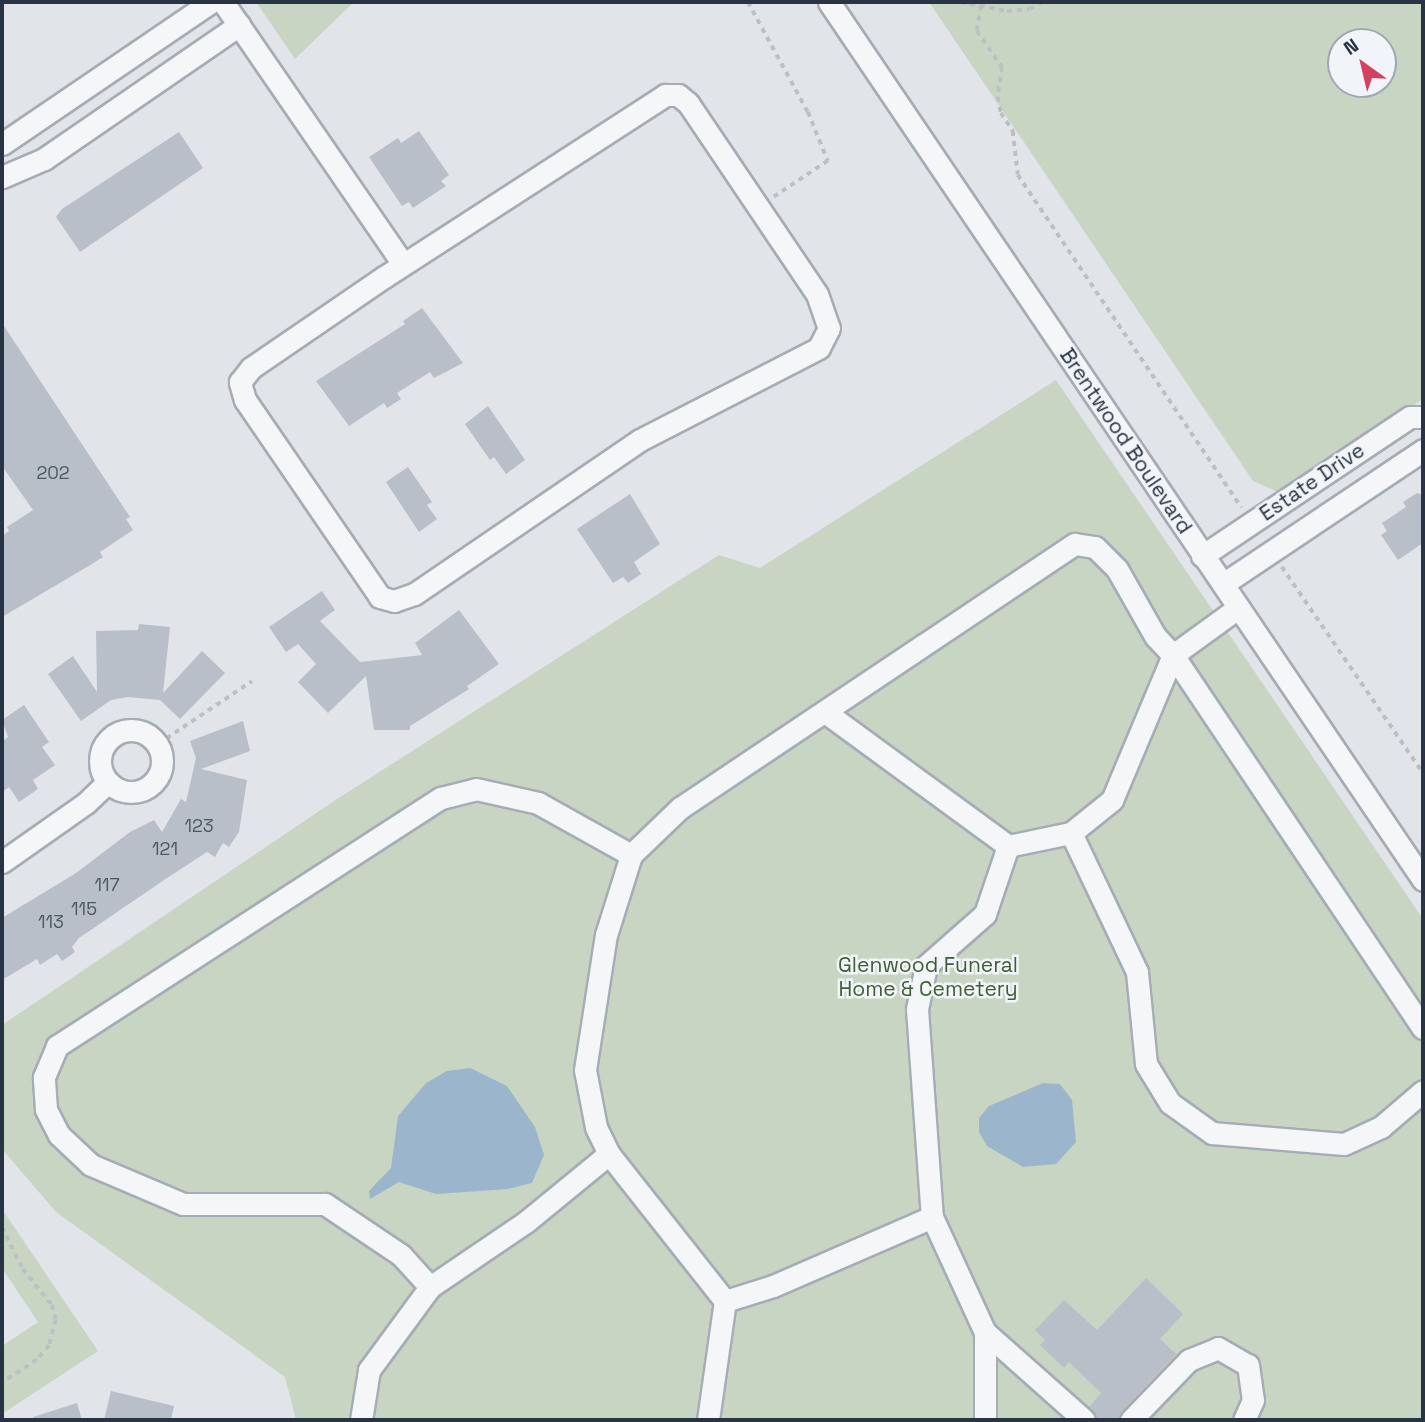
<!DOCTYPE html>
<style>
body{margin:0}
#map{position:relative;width:1425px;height:1422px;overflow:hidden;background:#e1e5ea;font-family:"Space Grotesk",sans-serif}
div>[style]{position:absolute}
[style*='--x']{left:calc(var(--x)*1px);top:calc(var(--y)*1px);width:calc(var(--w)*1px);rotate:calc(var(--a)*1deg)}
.green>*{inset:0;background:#c8d5c2}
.water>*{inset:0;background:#9bb6cc}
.building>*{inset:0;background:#b8bfc8}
.path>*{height:3.5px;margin-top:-1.75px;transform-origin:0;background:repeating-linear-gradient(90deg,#bbc0c5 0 5px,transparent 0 10px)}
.roads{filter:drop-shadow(2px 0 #a6acb5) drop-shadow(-2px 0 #a6acb5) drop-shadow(0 2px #a6acb5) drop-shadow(0 -2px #a6acb5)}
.minor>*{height:21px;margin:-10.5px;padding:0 10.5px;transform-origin:10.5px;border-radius:10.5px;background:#f4f6f8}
.minor>.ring{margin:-10.5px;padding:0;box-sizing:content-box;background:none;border:21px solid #f4f6f8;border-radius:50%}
span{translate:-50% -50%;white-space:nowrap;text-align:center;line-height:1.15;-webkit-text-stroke:5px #f1f4f8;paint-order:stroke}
.number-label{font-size:18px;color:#4c5764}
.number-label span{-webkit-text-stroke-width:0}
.street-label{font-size:21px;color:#283443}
.park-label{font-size:21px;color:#405f35}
.frame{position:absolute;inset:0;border:4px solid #283443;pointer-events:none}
.north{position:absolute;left:1327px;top:28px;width:70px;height:70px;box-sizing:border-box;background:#f1f4f8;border:2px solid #a1a7b0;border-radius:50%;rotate:326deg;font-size:19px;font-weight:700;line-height:28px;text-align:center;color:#283443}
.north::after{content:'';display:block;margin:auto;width:24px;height:32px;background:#d44161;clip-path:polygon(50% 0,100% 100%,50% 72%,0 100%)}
</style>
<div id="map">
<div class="green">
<i style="clip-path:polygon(256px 2px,354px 2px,295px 59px)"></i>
<i style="clip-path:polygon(evenodd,929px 2px,1423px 2px,1423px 399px,1280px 493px,1253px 481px,929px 2px,1341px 42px,1383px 42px,1383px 84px,1341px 84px,1341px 42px)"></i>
<i style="clip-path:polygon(1056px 380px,1423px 919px,1423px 1420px,296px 1420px,285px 1377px,56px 1212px,2px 1149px,2px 1025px,334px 801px,719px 555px,760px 568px)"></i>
<i style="clip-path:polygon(2px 1209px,98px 1351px,2px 1414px,2px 1346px,38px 1322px,2px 1268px)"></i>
</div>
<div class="water">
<i style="clip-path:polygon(470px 1068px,507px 1086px,535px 1127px,544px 1155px,532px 1183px,508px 1189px,436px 1194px,399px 1182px,370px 1199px,369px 1191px,391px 1168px,398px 1116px,426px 1083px,447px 1071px)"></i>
<i style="clip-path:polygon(1043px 1083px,1060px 1084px,1072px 1100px,1076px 1142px,1056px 1164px,1023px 1167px,987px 1146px,979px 1132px,979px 1118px,989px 1106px)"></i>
</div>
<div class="building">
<i style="clip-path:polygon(419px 131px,449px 175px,441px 181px,446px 186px,413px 208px,409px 202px,402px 206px,369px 157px,398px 138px,401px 143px)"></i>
<i style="clip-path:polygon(179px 132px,203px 168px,80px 252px,56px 217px,62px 209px)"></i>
<i style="clip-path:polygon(422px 308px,463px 363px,434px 378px,430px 372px,397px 393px,401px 399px,387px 408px,384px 403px,349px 426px,316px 381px,405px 324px,403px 321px)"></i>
<i style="clip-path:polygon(2px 323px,130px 517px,126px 519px,133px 530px,100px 552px,103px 557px,87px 567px,2px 617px,2px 536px,9px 531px,7px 527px,33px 510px,2px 466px)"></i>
<i style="clip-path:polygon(488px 406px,525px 460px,506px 474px,494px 457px,490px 460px,465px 424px)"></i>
<i style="clip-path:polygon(408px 467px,432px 502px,427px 505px,437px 519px,419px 532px,386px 482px)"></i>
<i style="clip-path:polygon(1417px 493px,1423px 495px,1423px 543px,1398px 560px,1381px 535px,1387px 531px,1382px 523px,1406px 507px,1403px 502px)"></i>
<i style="clip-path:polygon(630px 494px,660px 544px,634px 562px,641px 574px,628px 583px,623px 577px,613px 583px,577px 529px)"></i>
<i style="clip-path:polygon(322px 591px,335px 610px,320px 621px,360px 662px,422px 655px,415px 643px,459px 610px,499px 664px,467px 686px,469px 689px,410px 726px,410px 730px,374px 730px,366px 676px,328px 713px,298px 682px,316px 664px,298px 644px,286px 652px,269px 627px)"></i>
<i style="clip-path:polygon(139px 624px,170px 627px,163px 693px,202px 651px,225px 673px,180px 719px,160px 700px,128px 697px,111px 700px,81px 721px,48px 674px,73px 656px,97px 692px,96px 631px,138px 630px)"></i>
<i style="clip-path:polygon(24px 705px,49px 742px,42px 747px,55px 765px,33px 780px,38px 789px,19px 802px,9px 787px,2px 792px,2px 742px,8px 737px,2px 720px)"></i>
<i style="clip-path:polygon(243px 721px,250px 751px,201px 769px,247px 780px,239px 832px,229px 847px,223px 843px,215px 857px,207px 852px,167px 878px,79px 938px,72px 947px,75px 952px,62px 961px,57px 954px,40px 965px,37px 959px,2px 980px,2px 918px,76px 873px,130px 832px,154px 820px,162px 832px,181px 799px,186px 802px,196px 758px,190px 741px)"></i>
<i style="clip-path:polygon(1146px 1278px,1183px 1314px,1160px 1339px,1176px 1354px,1122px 1411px,1118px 1420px,1097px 1420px,1089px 1407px,1101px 1393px,1069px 1362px,1064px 1368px,1040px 1345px,1045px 1340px,1035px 1330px,1064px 1300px,1097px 1330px)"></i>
<i style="clip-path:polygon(111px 1391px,174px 1406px,171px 1420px,104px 1420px)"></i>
<i style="clip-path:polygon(77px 1403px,82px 1420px,34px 1420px,33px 1417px)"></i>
</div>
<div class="path">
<i style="--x:748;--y:2;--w:125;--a:61.4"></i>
<i style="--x:808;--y:112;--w:53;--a:67.8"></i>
<i style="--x:828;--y:161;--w:65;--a:146.3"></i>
<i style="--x:960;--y:2;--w:48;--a:10.8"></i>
<i style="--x:1007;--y:11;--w:22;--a:-5"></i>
<i style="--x:1029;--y:9;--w:15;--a:-28"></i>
<i style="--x:981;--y:6;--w:25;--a:99"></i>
<i style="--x:977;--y:31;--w:44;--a:55.2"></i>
<i style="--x:1002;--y:67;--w:30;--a:98"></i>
<i style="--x:998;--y:97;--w:16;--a:79"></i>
<i style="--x:1001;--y:113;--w:22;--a:56"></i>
<i style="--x:1013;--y:131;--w:44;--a:83.5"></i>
<i style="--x:1018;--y:175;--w:401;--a:56.1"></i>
<i style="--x:1282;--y:567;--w:250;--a:55.6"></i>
<i style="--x:158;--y:744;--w:113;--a:-33.8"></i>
<i style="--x:2;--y:1227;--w:47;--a:63.4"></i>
<i style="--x:23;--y:1269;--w:46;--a:51.1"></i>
<i style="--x:52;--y:1305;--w:16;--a:75"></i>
<i style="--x:56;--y:1320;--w:27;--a:105"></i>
<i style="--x:49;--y:1346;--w:18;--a:131"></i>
<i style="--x:37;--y:1360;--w:42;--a:146.7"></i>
</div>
<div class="roads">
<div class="minor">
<i style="--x:223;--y:2;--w:318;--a:55.5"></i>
<i style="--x:829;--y:2;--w:1060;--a:55.92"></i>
<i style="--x:665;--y:95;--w:13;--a:0"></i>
<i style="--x:678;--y:95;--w:13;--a:39"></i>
<i style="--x:688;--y:103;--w:230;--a:56"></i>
<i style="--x:817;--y:294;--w:36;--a:71"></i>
<i style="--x:829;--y:328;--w:22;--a:117"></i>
<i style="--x:819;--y:348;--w:201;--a:152.8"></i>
<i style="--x:640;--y:440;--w:273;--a:145.7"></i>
<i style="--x:414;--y:594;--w:21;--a:161"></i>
<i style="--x:394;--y:601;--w:15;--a:-164"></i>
<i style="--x:380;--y:597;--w:239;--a:-124.4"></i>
<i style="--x:245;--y:400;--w:19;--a:-106"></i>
<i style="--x:240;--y:382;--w:18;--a:-52"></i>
<i style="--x:251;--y:368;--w:161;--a:-34.4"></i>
<i style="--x:384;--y:277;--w:335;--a:-32.9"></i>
<i style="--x:2;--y:144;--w:253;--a:-34.2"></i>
<i style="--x:2;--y:177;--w:46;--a:-23.2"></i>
<i style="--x:44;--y:159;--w:237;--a:-34.5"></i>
<i style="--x:1202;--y:556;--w:250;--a:-33.8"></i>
<i style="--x:1410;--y:417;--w:13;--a:0"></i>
<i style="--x:1223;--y:584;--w:241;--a:-33.8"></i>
<i style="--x:825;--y:712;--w:227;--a:36.2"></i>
<i style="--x:1008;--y:846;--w:64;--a:-11.7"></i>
<i style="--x:1071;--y:833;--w:53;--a:-38.8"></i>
<i style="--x:1112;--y:800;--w:157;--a:-67.2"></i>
<i style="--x:1173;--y:655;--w:80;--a:-35.9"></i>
<i class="ring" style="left:100px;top:730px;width:41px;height:41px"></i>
<i style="--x:1071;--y:833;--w:154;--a:64.6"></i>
<i style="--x:1137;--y:972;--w:92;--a:84.4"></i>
<i style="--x:1146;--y:1064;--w:46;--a:58.4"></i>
<i style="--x:1170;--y:1103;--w:52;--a:35.5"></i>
<i style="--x:1212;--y:1133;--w:132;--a:4.8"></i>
<i style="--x:1344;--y:1144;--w:41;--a:-24.7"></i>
<i style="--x:1381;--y:1127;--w:55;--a:-40.6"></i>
<i style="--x:1008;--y:846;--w:72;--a:108.7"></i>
<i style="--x:985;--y:914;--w:79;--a:138.6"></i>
<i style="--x:926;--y:966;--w:44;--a:101.8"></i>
<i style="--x:917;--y:1009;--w:209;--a:85.9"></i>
<i style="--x:932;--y:1217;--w:127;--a:65.3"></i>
<i style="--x:985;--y:1332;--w:132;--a:41.6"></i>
<i style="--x:2;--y:862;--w:103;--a:-35.1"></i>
<i style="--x:86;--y:803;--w:30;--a:-44"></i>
<i style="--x:932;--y:1217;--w:173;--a:156.5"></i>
<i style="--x:773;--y:1286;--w:50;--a:162.6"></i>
<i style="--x:725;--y:1301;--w:187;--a:-128.3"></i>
<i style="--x:609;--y:1154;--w:30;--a:-116"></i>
<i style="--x:596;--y:1127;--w:58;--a:-100.9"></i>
<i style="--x:585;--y:1070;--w:137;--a:-81.2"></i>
<i style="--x:606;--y:935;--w:84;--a:-72.6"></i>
<i style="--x:631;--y:855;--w:68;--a:-43.8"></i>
<i style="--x:680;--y:808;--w:475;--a:-33.8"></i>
<i style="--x:1075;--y:544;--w:20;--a:9"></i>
<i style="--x:1095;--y:547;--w:31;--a:45"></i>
<i style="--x:1117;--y:569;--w:77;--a:60.4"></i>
<i style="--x:1155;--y:636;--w:26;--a:47"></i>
<i style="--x:1173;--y:655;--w:449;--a:56.2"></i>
<i style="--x:430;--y:1287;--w:43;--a:-132.2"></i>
<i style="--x:401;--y:1255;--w:92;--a:-146.1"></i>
<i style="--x:325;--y:1204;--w:142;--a:180"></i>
<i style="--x:183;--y:1204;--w:100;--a:-157"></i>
<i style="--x:91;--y:1165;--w:44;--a:-136.8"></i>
<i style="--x:59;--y:1135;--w:29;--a:-117"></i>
<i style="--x:46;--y:1109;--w:32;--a:-94"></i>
<i style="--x:44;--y:1077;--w:34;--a:-67"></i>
<i style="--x:57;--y:1046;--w:457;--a:-32.9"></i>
<i style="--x:441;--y:798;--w:36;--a:-14"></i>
<i style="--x:476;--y:789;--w:64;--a:12.7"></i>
<i style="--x:538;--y:803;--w:107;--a:29.2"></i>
<i style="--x:985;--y:1332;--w:88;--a:90"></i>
<i style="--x:361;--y:1420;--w:51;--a:-80.9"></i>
<i style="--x:369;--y:1370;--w:103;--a:-53.7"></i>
<i style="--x:430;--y:1287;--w:117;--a:-34.2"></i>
<i style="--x:527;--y:1221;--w:106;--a:-39.3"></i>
<i style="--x:708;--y:1420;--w:120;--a:-81.9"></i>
<i style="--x:1131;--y:1420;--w:83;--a:-46"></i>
<i style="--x:1189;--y:1360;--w:31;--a:-22"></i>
<i style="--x:1218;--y:1348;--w:34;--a:30"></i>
<i style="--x:1248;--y:1365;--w:35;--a:82"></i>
<i style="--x:1253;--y:1400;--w:22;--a:114"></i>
</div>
</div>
<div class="number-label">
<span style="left:53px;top:473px">202</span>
<span style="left:199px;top:826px">123</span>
<span style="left:165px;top:849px">121</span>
<span style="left:107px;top:885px">117</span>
<span style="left:84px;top:909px">115</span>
<span style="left:51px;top:922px">113</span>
</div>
<div class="street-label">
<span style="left:1126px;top:441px;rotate:56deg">Brentwood Boulevard</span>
<span style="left:1312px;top:482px;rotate:-34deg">Estate Drive</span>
</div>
<div class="park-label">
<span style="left:928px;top:977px">Glenwood Funeral<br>Home &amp; Cemetery</span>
</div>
<div class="frame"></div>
<div class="north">N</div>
</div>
